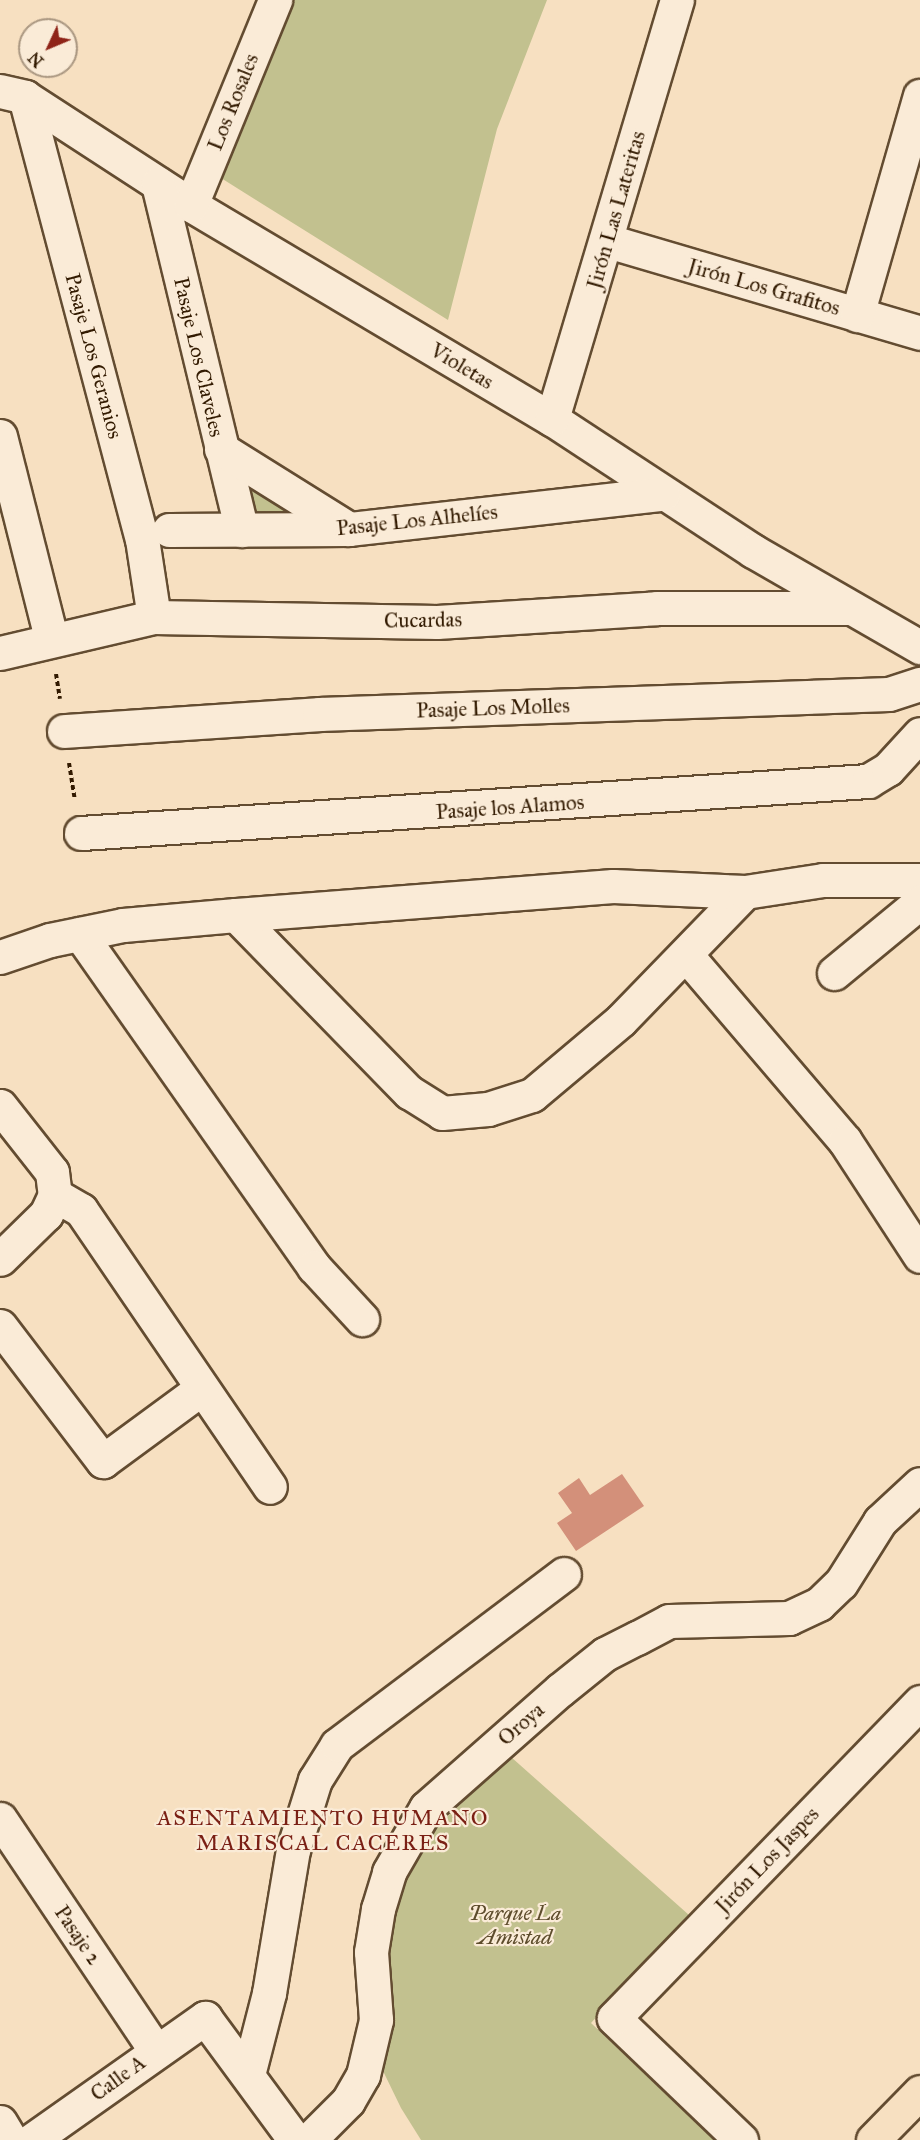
<!DOCTYPE html>
<meta charset="utf-8">
<style>
body{margin:0}
#map{position:relative;width:920px;height:2140px;overflow:hidden;background:#f7e0c1;font-family:"IM FELL Great Primer",serif}
div>[style]{position:absolute}
[style*='--x']{left:calc(var(--x)*1px);top:calc(var(--y)*1px);width:calc(var(--w)*1px);rotate:calc(var(--a)*1deg)}
.green>*{inset:0;background:#c2c18f}
.building>*{inset:0;background:#d3907a}
.path>*{height:4px;margin-top:-2px;transform-origin:0;background:repeating-linear-gradient(90deg,#321a01 0 4.5px,transparent 0 7.5px)}
.roads{filter:drop-shadow(2px 0 #634c31) drop-shadow(-2px 0 #634c31) drop-shadow(0 2px #634c31) drop-shadow(0 -2px #634c31)}
.minor>*{height:33px;margin:-16.5px;padding:0 16.5px;transform-origin:16.5px;border-radius:16.5px;background:#faebd7}
.major>*{height:33px;margin:-16.5px;padding:0 16.5px;transform-origin:16.5px;border-radius:16.5px;background:#f7e0c1}
span{translate:-50% -50%;white-space:nowrap;text-align:center;line-height:1.15;-webkit-text-stroke:4.5px #faebd7;paint-order:stroke}
.street-label{font-size:21px;color:#321a01}
.park-label{font-size:21px;color:#5d4c2c;font-style:italic}
.neighbourhood-label{font-size:22px;color:#7a1f14;letter-spacing:1.5px}
.north{position:absolute;left:18px;top:18px;width:60px;height:60px;box-sizing:border-box;background:#faebd7;border:2px solid #aa9781;border-radius:50%;rotate:226deg;font-size:16px;font-weight:700;line-height:24px;text-align:center;color:#321a01}
.north::after{content:'';display:block;margin:auto;width:21px;height:27px;background:#8f2418;clip-path:polygon(50% 0,100% 100%,50% 72%,0 100%)}
</style>
<div id="map">
<div class="green">
<i style="clip-path:polygon(293px 0,547px 0,497px 129px,448px 320px,221px 178px)"></i>
<i style="clip-path:polygon(234px 465px,318px 521px,248px 526px)"></i>
<i style="clip-path:polygon(511px 1757px,689px 1915px,591px 2023px,714px 2140px,421px 2140px,401px 2108px,384px 2073px,381px 1976px,395px 1898px,419px 1843px)"></i>
</div>
<div class="building">
<i style="clip-path:polygon(622px 1474px,644px 1506px,576px 1551px,557px 1523px,572px 1513px,558px 1493px,579px 1478px,590px 1495px)"></i>
</div>
<div class="path">
<i style="--x:56;--y:674;--w:25;--a:81"></i>
<i style="--x:69;--y:763;--w:37;--a:81"></i>
</div>
<div class="roads">
<div class="minor">
<i style="--x:0;--y:91;--w:26;--a:13"></i>
<i style="--x:25;--y:97;--w:198;--a:33"></i>
<i style="--x:191;--y:205;--w:420;--a:30.7"></i>
<i style="--x:552;--y:419;--w:240;--a:33.3"></i>
<i style="--x:753;--y:551;--w:193;--a:29.9"></i>
<i style="--x:25;--y:97;--w:457;--a:75.2"></i>
<i style="--x:142;--y:539;--w:79;--a:81.3"></i>
<i style="--x:158;--y:184;--w:356;--a:76.4"></i>
<i style="--x:191;--y:205;--w:222;--a:-67.7"></i>
<i style="--x:608;--y:241;--w:325;--a:16.4"></i>
<i style="--x:857;--y:315;--w:228;--a:-74"></i>
<i style="--x:552;--y:419;--w:437;--a:-73.4"></i>
<i style="--x:0;--y:436;--w:208;--a:75.8"></i>
<i style="--x:221;--y:449;--w:151;--a:32"></i>
<i style="--x:169;--y:530;--w:180;--a:-0.3"></i>
<i style="--x:349;--y:529;--w:316;--a:-6.4"></i>
<i style="--x:0;--y:653;--w:158;--a:-13.2"></i>
<i style="--x:154;--y:617;--w:283;--a:1"></i>
<i style="--x:437;--y:622;--w:220;--a:-3.6"></i>
<i style="--x:657;--y:608;--w:190;--a:0"></i>
<i style="--x:64;--y:731;--w:256;--a:-3.8"></i>
<i style="--x:319;--y:714;--w:570;--a:-2.01"></i>
<i style="--x:889;--y:694;--w:33;--a:-18"></i>
<i style="--x:81;--y:833;--w:789;--a:-3.78"></i>
<i style="--x:868;--y:781;--w:23;--a:-31"></i>
<i style="--x:888;--y:769;--w:47;--a:-47.6"></i>
<i style="--x:236;--y:915;--w:248;--a:45.7"></i>
<i style="--x:409;--y:1092;--w:39;--a:32"></i>
<i style="--x:442;--y:1113;--w:46;--a:-5"></i>
<i style="--x:488;--y:1109;--w:46;--a:-17.7"></i>
<i style="--x:532;--y:1095;--w:116;--a:-40.1"></i>
<i style="--x:621;--y:1020;--w:178;--a:-45.9"></i>
<i style="--x:80;--y:934;--w:407;--a:54.9"></i>
<i style="--x:314;--y:1267;--w:71;--a:47.3"></i>
<i style="--x:687;--y:956;--w:243;--a:49.5"></i>
<i style="--x:845;--y:1141;--w:137;--a:56.9"></i>
<i style="--x:0;--y:957;--w:53;--a:-18.8"></i>
<i style="--x:50;--y:940;--w:75;--a:-11.6"></i>
<i style="--x:123;--y:925;--w:113;--a:-5.1"></i>
<i style="--x:236;--y:915;--w:378;--a:-4.4"></i>
<i style="--x:613;--y:886;--w:132;--a:2.6"></i>
<i style="--x:745;--y:892;--w:79;--a:-8.7"></i>
<i style="--x:823;--y:880;--w:97;--a:0"></i>
<i style="--x:834;--y:973;--w:112;--a:-39.5"></i>
<i style="--x:0;--y:1106;--w:84;--a:51.8"></i>
<i style="--x:52;--y:1172;--w:23;--a:83"></i>
<i style="--x:55;--y:1195;--w:21;--a:115"></i>
<i style="--x:46;--y:1214;--w:64;--a:135.6"></i>
<i style="--x:55;--y:1195;--w:30;--a:30"></i>
<i style="--x:81;--y:1210;--w:335;--a:55.7"></i>
<i style="--x:0;--y:1326;--w:170;--a:52.7"></i>
<i style="--x:103;--y:1461;--w:122;--a:-36.3"></i>
<i style="--x:0;--y:1819;--w:280;--a:56.1"></i>
<i style="--x:248;--y:2075;--w:85;--a:-75.6"></i>
<i style="--x:269;--y:1993;--w:145;--a:-80.5"></i>
<i style="--x:293;--y:1850;--w:73;--a:-72.6"></i>
<i style="--x:315;--y:1780;--w:41;--a:-57.8"></i>
<i style="--x:337;--y:1745;--w:284;--a:-37"></i>
<i style="--x:0;--y:2122;--w:21;--a:59"></i>
<i style="--x:32;--y:2140;--w:212;--a:-35.2"></i>
<i style="--x:205;--y:2018;--w:152;--a:53.6"></i>
<i style="--x:309;--y:2140;--w:55;--a:-45"></i>
<i style="--x:348;--y:2101;--w:30;--a:-60"></i>
<i style="--x:363;--y:2075;--w:57;--a:-76.7"></i>
<i style="--x:376;--y:2020;--w:68;--a:-94.2"></i>
<i style="--x:371;--y:1952;--w:44;--a:-80.8"></i>
<i style="--x:378;--y:1909;--w:39;--a:-73"></i>
<i style="--x:389;--y:1872;--w:74;--a:-60"></i>
<i style="--x:426;--y:1808;--w:179;--a:-41.4"></i>
<i style="--x:560;--y:1690;--w:58;--a:-38.7"></i>
<i style="--x:605;--y:1654;--w:36;--a:-27"></i>
<i style="--x:637;--y:1638;--w:36;--a:-28"></i>
<i style="--x:669;--y:1621;--w:120;--a:-1.4"></i>
<i style="--x:789;--y:1618;--w:33;--a:-25"></i>
<i style="--x:819;--y:1604;--w:30;--a:-44"></i>
<i style="--x:841;--y:1583;--w:73;--a:-57.8"></i>
<i style="--x:880;--y:1521;--w:54;--a:-42.8"></i>
<i style="--x:741;--y:2140;--w:176;--a:-136.2"></i>
<i style="--x:614;--y:2018;--w:440;--a:-45.9"></i>
</div>
<div class="major">
<i style="--x:873;--y:2140;--w:67;--a:-45.6"></i>
</div>
</div>
<div class="street-label">
<span style="left:233px;top:102px;rotate:-68deg">Los Rosales</span>
<span style="left:616px;top:210px;rotate:-74deg">Jirón Las Lateritas</span>
<span style="left:764px;top:287px;rotate:16deg">Jirón Los Grafitos</span>
<span style="left:94px;top:356px;rotate:75deg">Pasaje Los Geranios</span>
<span style="left:199px;top:357px;rotate:77deg">Pasaje Los Claveles</span>
<span style="left:462px;top:366px;rotate:31deg">Violetas</span>
<span style="left:417px;top:520px;rotate:-6deg">Pasaje Los Alhelíes</span>
<span style="left:423px;top:620px;rotate:-1deg">Cucardas</span>
<span style="left:493px;top:708px;rotate:-2deg">Pasaje Los Molles</span>
<span style="left:510px;top:807px;rotate:-4deg">Pasaje los Alamos</span>
<span style="left:521px;top:1724px;rotate:-41deg">Oroya</span>
<span style="left:767px;top:1860px;rotate:-46deg">Jirón Los Jaspes</span>
<span style="left:78px;top:1935px;rotate:56deg">Pasaje 2</span>
<span style="left:118px;top:2078px;rotate:-36deg">Calle A</span>
</div>
<div class="park-label">
<span style="left:515px;top:1925px">Parque La<br>Amistad</span>
</div>
<div class="neighbourhood-label">
<span style="left:323px;top:1830px">ASENTAMIENTO HUMANO<br>MARISCAL CACERES</span>
</div>
<div class="north">N</div>
</div>
